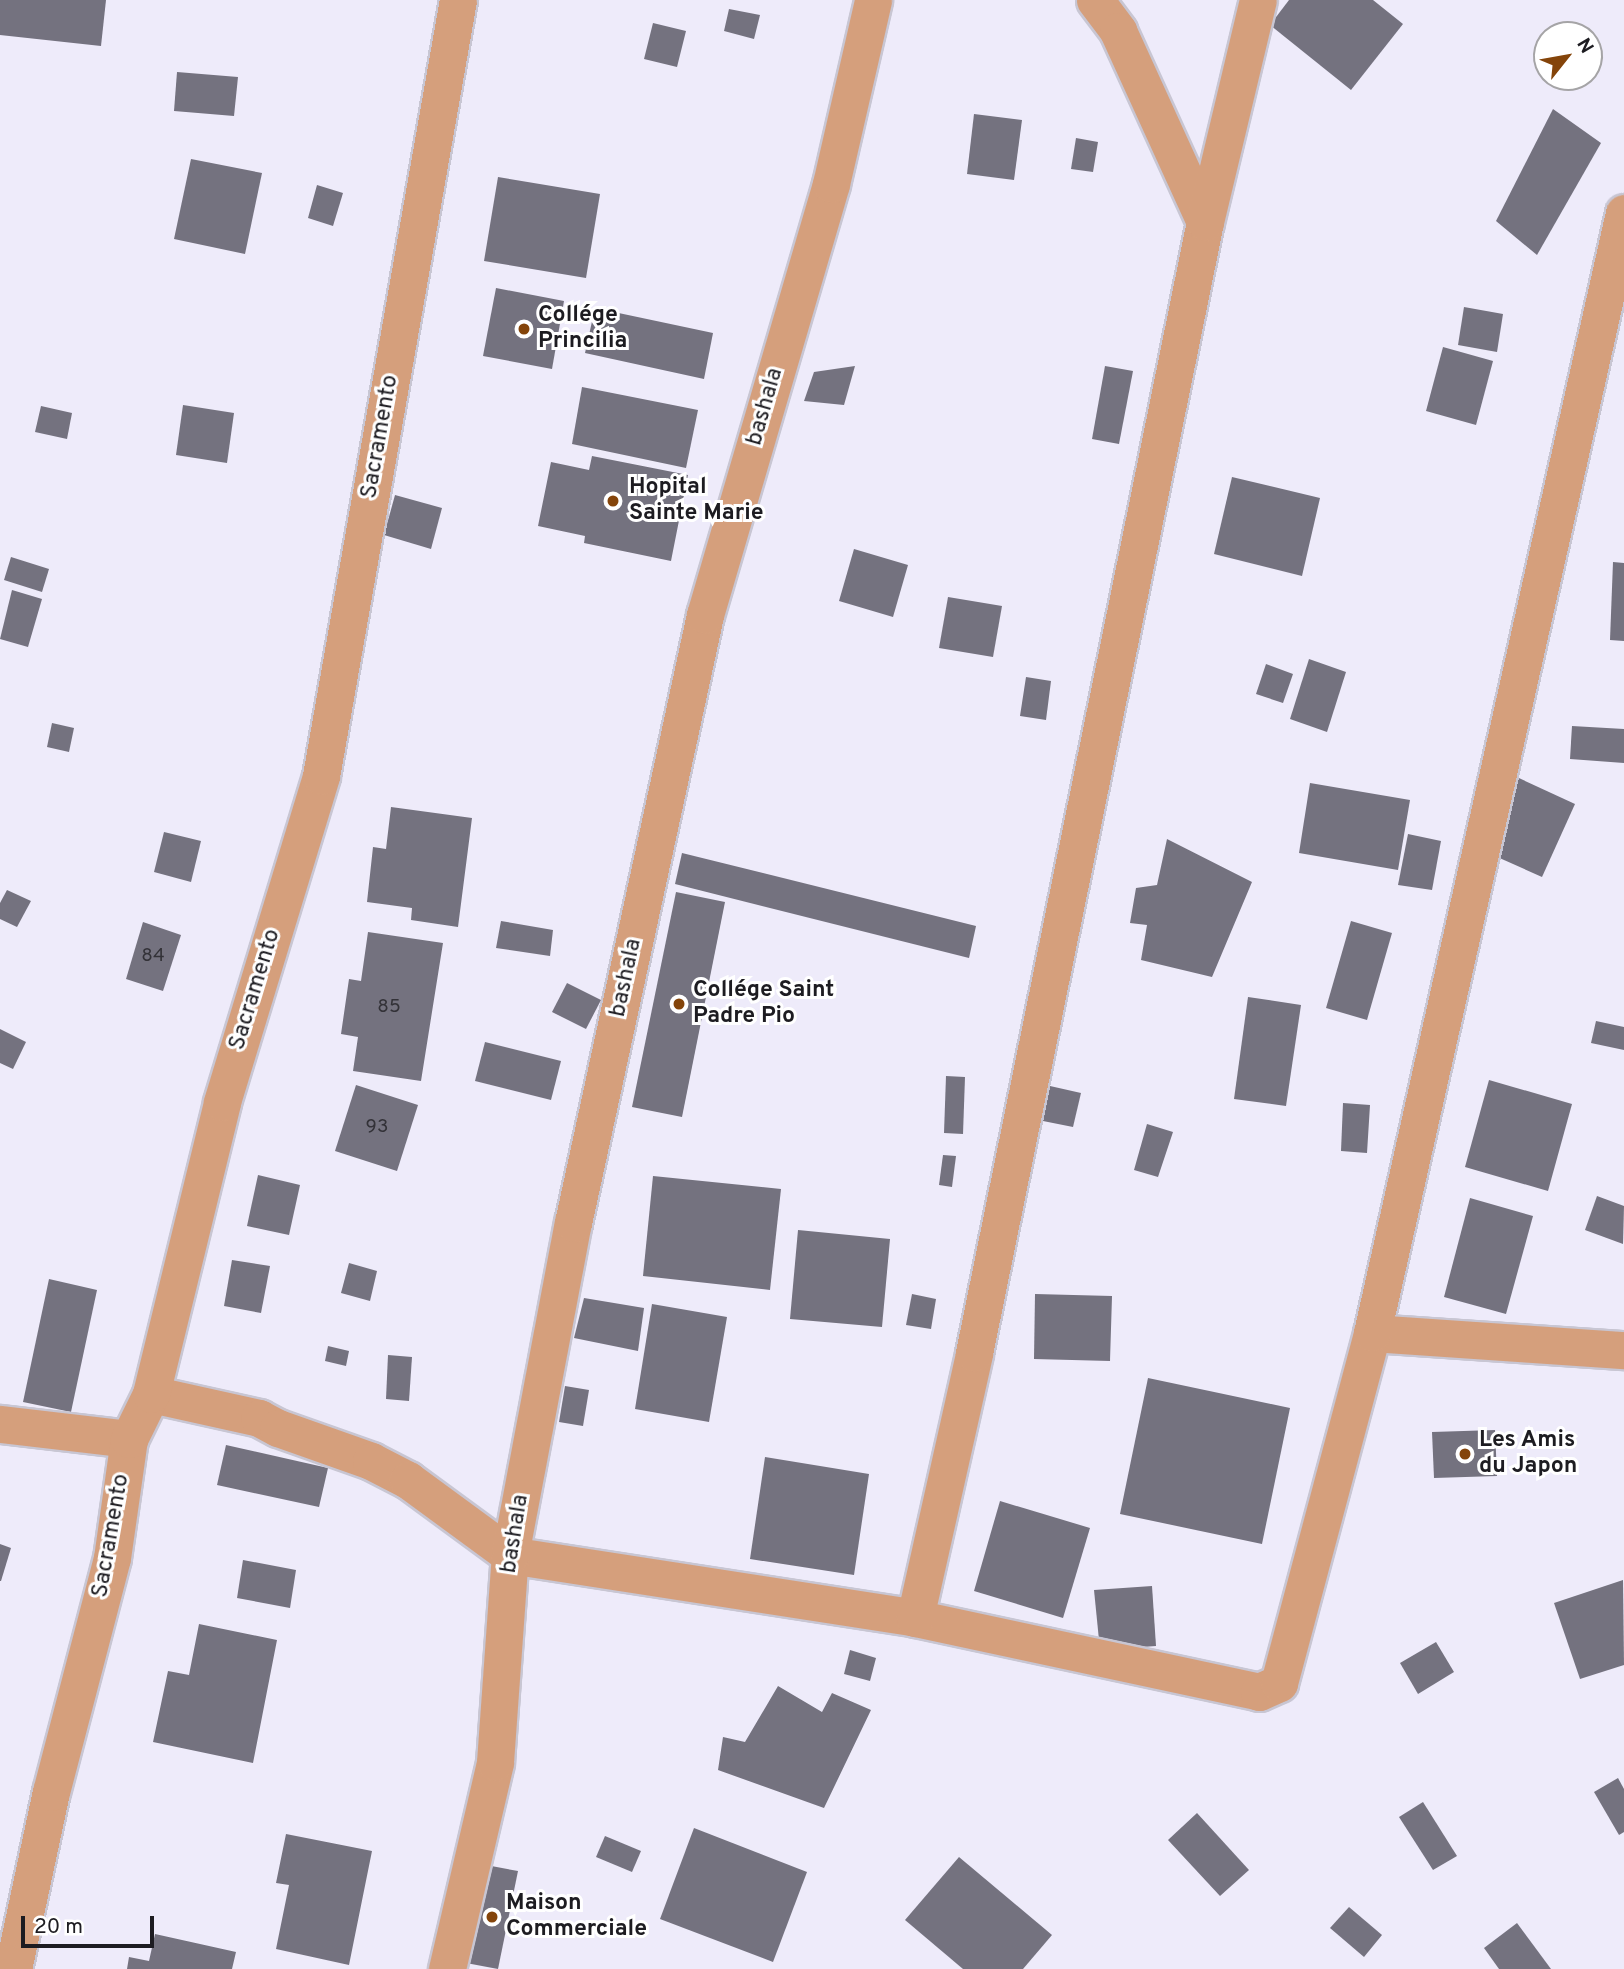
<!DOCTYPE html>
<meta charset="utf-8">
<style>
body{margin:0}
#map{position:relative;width:1624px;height:1969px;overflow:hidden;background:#eeebfa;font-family:Overpass,sans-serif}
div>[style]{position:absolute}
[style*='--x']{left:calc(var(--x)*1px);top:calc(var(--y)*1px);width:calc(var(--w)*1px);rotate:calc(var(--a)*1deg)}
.building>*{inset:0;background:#74727f}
.roads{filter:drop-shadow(2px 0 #c8c6d3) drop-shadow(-2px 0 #c8c6d3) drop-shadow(0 2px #c8c6d3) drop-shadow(0 -2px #c8c6d3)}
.minor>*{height:37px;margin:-18.5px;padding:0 18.5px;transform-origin:18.5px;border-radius:18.5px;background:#d59f7c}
.dots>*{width:19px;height:19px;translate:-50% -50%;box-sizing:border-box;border:4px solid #fff;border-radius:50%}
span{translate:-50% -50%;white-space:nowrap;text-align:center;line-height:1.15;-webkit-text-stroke:6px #fff;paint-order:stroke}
.number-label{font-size:19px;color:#333238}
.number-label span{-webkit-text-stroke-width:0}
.poi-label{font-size:23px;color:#1d1c21;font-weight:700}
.left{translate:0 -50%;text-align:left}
.street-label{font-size:23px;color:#1d1c21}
.north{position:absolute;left:1533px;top:21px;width:70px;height:70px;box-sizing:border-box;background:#fff;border:2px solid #a5a4a6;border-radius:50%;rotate:59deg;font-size:19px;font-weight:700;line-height:28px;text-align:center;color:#1d1c21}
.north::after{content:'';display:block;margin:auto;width:24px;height:32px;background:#84440a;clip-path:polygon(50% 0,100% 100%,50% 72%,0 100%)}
.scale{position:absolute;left:21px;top:1916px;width:133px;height:32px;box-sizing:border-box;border:4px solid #1d1c21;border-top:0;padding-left:9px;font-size:21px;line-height:24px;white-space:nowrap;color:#1d1c21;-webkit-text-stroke:5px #fff;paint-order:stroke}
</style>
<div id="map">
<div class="building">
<i style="clip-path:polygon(0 0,106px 0,101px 46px,0 35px)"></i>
<i style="clip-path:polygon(1289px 0,1373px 0,1403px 24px,1351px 90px,1270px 25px)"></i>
<i style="clip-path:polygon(729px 9px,760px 15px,754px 39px,724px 31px)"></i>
<i style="clip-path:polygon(653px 23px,686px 31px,677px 67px,644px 59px)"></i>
<i style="clip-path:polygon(177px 72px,238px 77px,234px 116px,174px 111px)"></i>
<i style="clip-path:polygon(1553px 109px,1601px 143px,1537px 255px,1496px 221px)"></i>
<i style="clip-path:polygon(974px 114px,1022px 120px,1014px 180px,967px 174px)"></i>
<i style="clip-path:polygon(1076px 138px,1098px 142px,1093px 172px,1071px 169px)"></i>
<i style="clip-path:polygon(191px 159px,262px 173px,245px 254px,174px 239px)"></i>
<i style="clip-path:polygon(498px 177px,600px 194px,586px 278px,484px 261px)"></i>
<i style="clip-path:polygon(317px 185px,343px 193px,333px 226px,308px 218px)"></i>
<i style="clip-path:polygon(496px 288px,564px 301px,552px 369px,483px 356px)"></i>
<i style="clip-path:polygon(1464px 307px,1503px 314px,1497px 352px,1458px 345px)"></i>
<i style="clip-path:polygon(595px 308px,713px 333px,704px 379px,585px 353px)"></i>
<i style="clip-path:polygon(1443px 347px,1493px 361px,1476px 425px,1426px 411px)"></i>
<i style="clip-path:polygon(855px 366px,844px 405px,804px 401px,814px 372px)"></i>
<i style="clip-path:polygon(1105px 366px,1133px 371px,1119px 444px,1092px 439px)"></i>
<i style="clip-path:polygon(582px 387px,698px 410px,686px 468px,572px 444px)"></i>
<i style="clip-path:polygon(183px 405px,234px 413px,227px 463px,176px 455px)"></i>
<i style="clip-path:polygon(41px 406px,72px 413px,67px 439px,35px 432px)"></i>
<i style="clip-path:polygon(592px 456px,688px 475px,671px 561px,584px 543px,585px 536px,538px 526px,551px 462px,589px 470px)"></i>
<i style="clip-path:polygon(1232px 477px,1320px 498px,1302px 576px,1214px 554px)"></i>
<i style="clip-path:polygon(395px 495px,442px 508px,431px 549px,384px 535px)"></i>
<i style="clip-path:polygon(854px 549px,908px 565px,893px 617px,839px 601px)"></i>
<i style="clip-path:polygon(11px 557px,49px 569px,42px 592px,4px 580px)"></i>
<i style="clip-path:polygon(1613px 562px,1624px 563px,1624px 641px,1610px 640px)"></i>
<i style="clip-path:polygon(12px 590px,42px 599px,28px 647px,0 639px)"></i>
<i style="clip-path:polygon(948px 597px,1002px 606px,993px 657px,939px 648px)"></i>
<i style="clip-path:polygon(1309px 659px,1346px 672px,1327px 732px,1290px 719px)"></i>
<i style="clip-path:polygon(1266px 664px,1293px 674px,1283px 703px,1256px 694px)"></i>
<i style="clip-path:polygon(1026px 677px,1051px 681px,1046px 720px,1020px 716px)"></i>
<i style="clip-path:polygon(52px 723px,74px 728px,69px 752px,47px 747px)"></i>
<i style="clip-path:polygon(1572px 726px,1624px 729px,1624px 763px,1570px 759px)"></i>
<i style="clip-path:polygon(1508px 773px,1575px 804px,1542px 877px,1486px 852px)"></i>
<i style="clip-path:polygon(1310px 783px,1410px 800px,1398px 870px,1299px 853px)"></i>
<i style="clip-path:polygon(391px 807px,472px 818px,458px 927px,411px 920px,412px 908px,367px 902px,373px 847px,386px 849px)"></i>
<i style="clip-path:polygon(164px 832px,201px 841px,191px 882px,154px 872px)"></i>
<i style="clip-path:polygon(1408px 834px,1441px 841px,1432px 890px,1398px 885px)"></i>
<i style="clip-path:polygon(1167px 839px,1252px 882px,1212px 977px,1141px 960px,1147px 925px,1130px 923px,1136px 888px,1157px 885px)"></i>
<i style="clip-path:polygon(682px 853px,976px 926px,969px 958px,675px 884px)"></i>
<i style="clip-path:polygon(7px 890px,31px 901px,17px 927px,0 919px,0 903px)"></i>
<i style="clip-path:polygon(676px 892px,725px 902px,682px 1117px,632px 1107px)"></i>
<i style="clip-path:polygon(501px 921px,553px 930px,550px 956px,496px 948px)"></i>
<i style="clip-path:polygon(1351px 921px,1392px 933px,1367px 1020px,1326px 1008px)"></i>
<i style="clip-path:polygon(143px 922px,181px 935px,163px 991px,126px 979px)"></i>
<i style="clip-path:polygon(368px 932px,443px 943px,421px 1081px,353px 1071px,358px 1037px,341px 1034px,349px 979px,361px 981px)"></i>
<i style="clip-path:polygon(567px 983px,601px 1000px,586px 1029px,552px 1012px)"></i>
<i style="clip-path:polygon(1248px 997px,1301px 1005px,1286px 1106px,1234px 1099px)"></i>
<i style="clip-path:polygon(1596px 1021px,1624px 1027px,1624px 1050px,1591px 1043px)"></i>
<i style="clip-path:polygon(0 1029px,26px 1042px,13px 1069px,0 1063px)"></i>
<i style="clip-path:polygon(485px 1042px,561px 1061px,551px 1100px,475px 1081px)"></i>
<i style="clip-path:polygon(946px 1076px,965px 1077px,963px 1134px,944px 1133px)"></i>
<i style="clip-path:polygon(1489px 1080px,1572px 1104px,1548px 1191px,1465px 1167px)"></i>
<i style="clip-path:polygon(356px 1085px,418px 1105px,397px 1171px,335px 1151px)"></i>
<i style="clip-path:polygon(1050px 1086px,1081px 1093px,1073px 1127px,1043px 1121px)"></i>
<i style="clip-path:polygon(1343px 1103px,1370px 1105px,1367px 1153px,1341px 1151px)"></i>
<i style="clip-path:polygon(1147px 1124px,1173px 1132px,1158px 1177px,1134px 1170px)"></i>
<i style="clip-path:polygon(943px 1155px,956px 1156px,952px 1187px,939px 1185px)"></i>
<i style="clip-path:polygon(258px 1175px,300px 1185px,289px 1235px,247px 1226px)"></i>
<i style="clip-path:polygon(653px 1176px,781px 1189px,770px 1290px,643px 1276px)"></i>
<i style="clip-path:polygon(1597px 1196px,1624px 1206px,1623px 1244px,1585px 1230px)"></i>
<i style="clip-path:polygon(1470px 1198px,1533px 1216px,1506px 1314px,1444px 1297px)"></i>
<i style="clip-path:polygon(798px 1230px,890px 1239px,882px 1327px,790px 1319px)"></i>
<i style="clip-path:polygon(232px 1260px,270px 1266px,261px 1313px,224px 1306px)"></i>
<i style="clip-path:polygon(349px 1263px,377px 1271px,370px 1301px,341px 1293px)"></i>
<i style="clip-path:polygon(49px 1279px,97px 1290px,71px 1412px,23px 1402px)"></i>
<i style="clip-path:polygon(912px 1294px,936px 1299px,931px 1329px,906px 1325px)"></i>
<i style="clip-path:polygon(1035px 1294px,1112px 1296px,1110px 1361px,1034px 1359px)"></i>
<i style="clip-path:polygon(584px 1298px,644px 1308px,638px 1351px,574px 1338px)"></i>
<i style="clip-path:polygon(652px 1304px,727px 1317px,709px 1422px,635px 1409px)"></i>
<i style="clip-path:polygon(328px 1346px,349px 1351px,346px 1366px,325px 1361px)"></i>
<i style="clip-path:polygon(388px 1355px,412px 1357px,409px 1401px,386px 1399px)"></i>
<i style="clip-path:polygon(1148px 1378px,1290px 1408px,1262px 1544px,1120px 1514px)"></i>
<i style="clip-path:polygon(565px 1386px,589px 1390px,583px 1426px,559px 1422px)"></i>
<i style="clip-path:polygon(1495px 1430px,1497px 1476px,1434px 1478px,1432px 1432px)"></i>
<i style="clip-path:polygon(226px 1445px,328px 1468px,319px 1507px,217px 1485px)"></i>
<i style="clip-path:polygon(765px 1457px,869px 1474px,854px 1575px,750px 1559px)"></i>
<i style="clip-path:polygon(1000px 1501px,1090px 1528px,1063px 1618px,974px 1591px)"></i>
<i style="clip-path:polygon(0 1544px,11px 1548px,1px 1581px,0 1581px)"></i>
<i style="clip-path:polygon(243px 1560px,296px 1570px,290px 1608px,237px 1598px)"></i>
<i style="clip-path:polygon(1623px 1580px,1624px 1665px,1580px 1679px,1554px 1603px)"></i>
<i style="clip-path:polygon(1152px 1586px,1156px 1646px,1100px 1650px,1094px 1590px)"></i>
<i style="clip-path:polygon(199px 1624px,277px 1640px,253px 1763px,153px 1742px,168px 1671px,189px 1675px)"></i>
<i style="clip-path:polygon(1436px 1642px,1454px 1672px,1418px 1694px,1400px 1663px)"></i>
<i style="clip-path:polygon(850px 1650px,876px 1658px,870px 1681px,844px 1674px)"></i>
<i style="clip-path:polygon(778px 1686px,822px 1712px,832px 1693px,871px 1710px,824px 1808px,718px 1770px,723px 1737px,745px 1742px)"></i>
<i style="clip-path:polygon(1618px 1778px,1624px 1789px,1624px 1832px,1619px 1835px,1594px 1792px)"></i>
<i style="clip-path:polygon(1423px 1802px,1457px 1856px,1433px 1870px,1399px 1817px)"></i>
<i style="clip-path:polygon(1197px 1813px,1249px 1870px,1220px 1896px,1168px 1840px)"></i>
<i style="clip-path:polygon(694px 1828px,807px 1872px,773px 1962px,660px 1919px)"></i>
<i style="clip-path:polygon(286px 1834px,372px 1851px,349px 1965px,276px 1949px,289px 1885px,276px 1883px)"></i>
<i style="clip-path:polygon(605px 1836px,641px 1851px,632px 1872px,596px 1857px)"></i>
<i style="clip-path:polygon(959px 1857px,1052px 1935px,1023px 1969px,963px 1969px,905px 1920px)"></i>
<i style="clip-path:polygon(486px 1865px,518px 1871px,498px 1969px,466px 1963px)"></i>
<i style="clip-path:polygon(1349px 1907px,1382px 1935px,1364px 1957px,1330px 1928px)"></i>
<i style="clip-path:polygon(1517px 1923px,1551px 1969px,1499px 1969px,1484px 1948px)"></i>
<i style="clip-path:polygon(155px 1934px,236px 1952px,232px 1969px,127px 1969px,129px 1957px,149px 1961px)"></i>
</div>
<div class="roads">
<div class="minor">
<i style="--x:1095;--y:0;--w:39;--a:53"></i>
<i style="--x:1118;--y:31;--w:210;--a:65.5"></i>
<i style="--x:1372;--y:1333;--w:253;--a:3.9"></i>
<i style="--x:151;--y:1394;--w:111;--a:12.5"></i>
<i style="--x:259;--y:1418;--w:21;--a:28"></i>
<i style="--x:278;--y:1428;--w:99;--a:19.5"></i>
<i style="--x:371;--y:1461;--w:42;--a:27.2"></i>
<i style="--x:408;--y:1480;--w:127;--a:36.3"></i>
<i style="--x:510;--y:1555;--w:410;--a:8.8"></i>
<i style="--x:915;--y:1618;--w:352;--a:12.1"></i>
<i style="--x:1259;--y:1692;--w:22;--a:-24"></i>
<i style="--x:1279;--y:1683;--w:362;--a:-75.1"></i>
<i style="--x:1372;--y:1333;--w:1148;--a:-77.32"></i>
<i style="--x:0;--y:1424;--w:130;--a:6.6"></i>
<i style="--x:915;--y:1618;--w:271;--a:-77.4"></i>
<i style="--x:974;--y:1353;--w:1154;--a:-78.46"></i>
<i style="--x:1205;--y:222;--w:228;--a:-76.6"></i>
<i style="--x:13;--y:1969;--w:181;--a:-77.9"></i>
<i style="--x:51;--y:1792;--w:242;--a:-75.4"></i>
<i style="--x:112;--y:1558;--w:120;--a:-81.9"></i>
<i style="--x:129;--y:1439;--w:50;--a:-63.9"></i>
<i style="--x:151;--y:1394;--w:301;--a:-76.3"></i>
<i style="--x:222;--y:1102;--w:341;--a:-73.1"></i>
<i style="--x:321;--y:776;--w:788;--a:-79.99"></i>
<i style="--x:447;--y:1969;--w:212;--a:-76.9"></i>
<i style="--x:495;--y:1762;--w:208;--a:-85.9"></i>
<i style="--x:510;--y:1555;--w:338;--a:-79.3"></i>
<i style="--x:573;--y:1223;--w:622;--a:-77.75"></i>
<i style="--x:705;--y:615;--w:449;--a:-73.7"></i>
<i style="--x:831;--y:184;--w:189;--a:-77.1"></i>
</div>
</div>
<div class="dots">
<i style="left:524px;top:329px;background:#84440a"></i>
<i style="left:613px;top:501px;background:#84440a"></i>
<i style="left:679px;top:1004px;background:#84440a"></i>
<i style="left:1465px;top:1454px;background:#84440a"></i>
<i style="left:492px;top:1917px;background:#84440a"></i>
</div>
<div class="number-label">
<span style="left:153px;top:957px">84</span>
<span style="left:389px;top:1008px">85</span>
<span style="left:377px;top:1128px">93</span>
</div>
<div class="poi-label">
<span class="left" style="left:538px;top:329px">Collége<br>Princilia</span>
<span class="left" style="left:629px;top:501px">Hopital<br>Sainte Marie</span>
<span class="left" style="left:693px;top:1004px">Collége Saint<br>Padre Pio</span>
<span class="left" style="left:1479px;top:1454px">Les Amis<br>du Japon</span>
<span class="left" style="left:506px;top:1917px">Maison<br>Commerciale</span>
</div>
<div class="street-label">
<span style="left:766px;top:407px;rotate:-74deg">bashala</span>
<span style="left:381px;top:437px;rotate:-80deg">Sacramento</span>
<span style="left:627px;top:978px;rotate:-78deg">bashala</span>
<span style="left:256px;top:990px;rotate:-73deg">Sacramento</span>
<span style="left:516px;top:1534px;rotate:-81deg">bashala</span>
<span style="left:112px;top:1536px;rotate:-80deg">Sacramento</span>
</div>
<div class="north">N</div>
<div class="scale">20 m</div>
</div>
